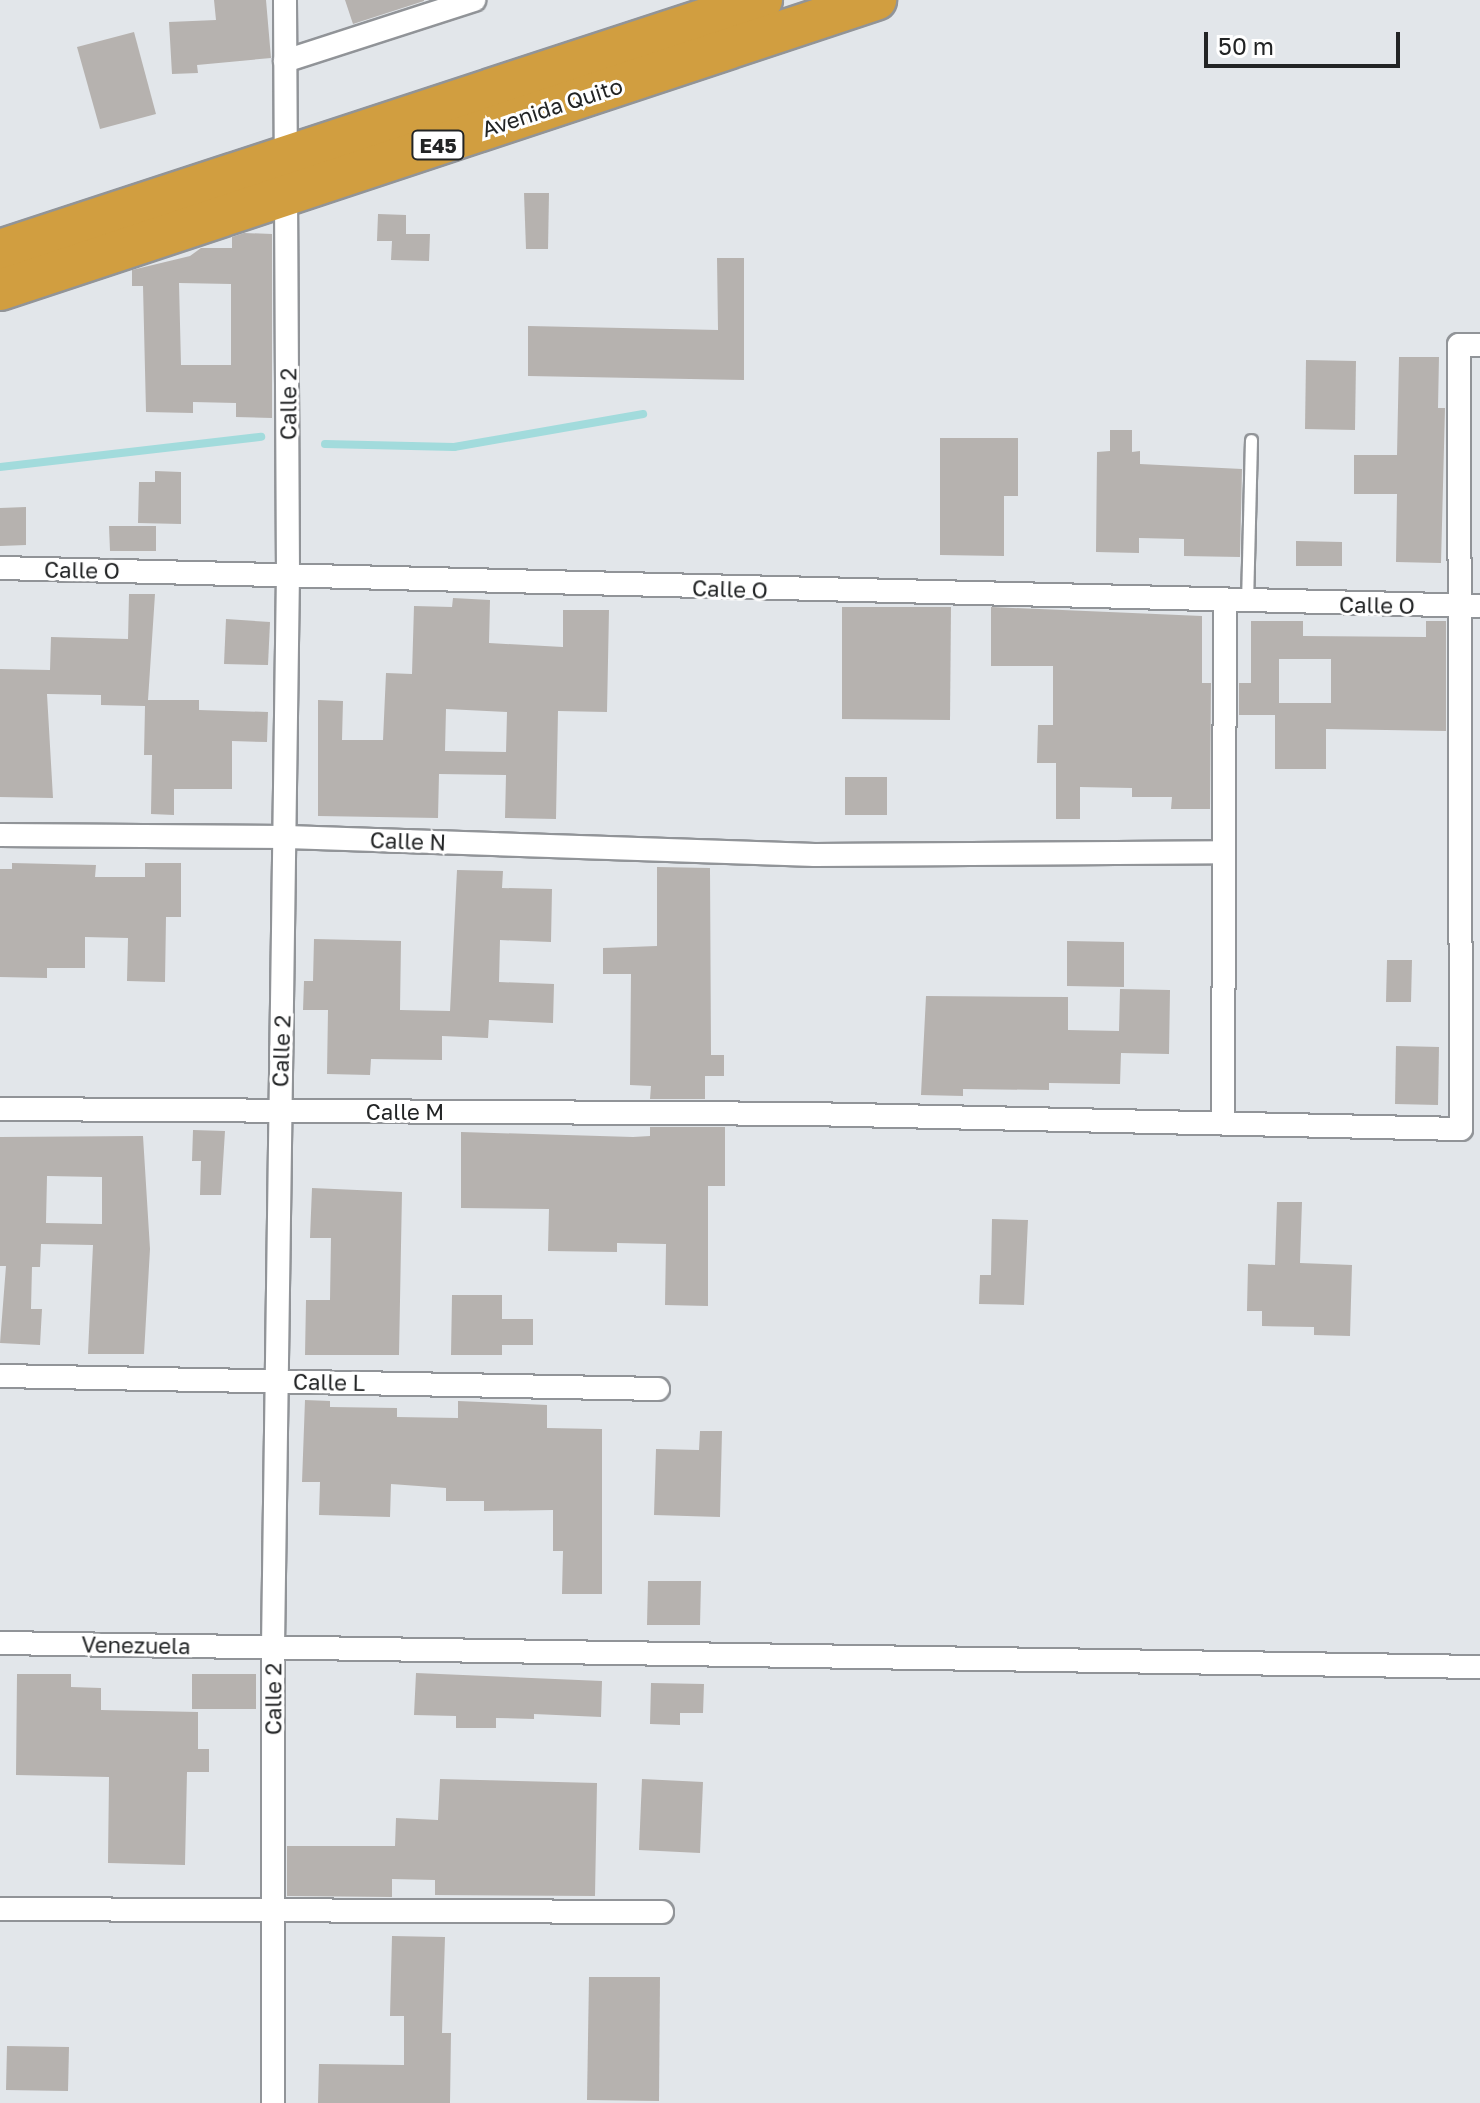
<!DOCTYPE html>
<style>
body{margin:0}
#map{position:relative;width:1480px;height:2103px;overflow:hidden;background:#e2e6ea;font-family:"Golos Text",sans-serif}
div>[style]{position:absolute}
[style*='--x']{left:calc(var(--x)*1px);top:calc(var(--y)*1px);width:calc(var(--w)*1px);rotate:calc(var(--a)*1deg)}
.stream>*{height:8px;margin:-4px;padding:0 4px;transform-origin:4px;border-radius:4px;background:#a2dbdc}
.building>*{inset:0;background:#b6b2af}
.roads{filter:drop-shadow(2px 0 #919498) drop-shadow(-2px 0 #919498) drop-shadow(0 2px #919498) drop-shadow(0 -2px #919498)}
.lane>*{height:11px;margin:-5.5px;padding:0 5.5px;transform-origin:5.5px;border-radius:5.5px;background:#fff}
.street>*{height:22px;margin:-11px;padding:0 11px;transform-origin:11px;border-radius:11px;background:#fff}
.highway>*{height:40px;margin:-20px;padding:0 20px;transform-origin:20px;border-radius:20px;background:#d19e40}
span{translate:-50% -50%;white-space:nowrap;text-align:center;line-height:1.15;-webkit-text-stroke:6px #fff;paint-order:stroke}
.shield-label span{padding:2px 6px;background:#fff;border:2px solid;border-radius:6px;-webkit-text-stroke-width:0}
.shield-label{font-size:20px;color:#222425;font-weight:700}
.street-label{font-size:22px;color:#222425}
.scale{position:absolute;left:1204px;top:32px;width:196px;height:36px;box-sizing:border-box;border:4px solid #222425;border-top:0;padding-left:10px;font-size:24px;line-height:28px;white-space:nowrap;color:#222425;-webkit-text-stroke:6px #fff;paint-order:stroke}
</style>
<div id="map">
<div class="stream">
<i style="--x:325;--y:444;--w:129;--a:1.3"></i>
<i style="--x:454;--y:447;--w:192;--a:-9.9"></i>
<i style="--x:0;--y:467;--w:263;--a:-6.6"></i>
</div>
<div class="building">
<i style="clip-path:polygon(214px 0,266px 0,271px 58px,197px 65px,198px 73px,172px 74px,169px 22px,216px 20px)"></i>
<i style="clip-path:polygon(345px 0,424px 0,424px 1px,353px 24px)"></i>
<i style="clip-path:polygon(134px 32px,156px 114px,100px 129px,77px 47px)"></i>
<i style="clip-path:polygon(524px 193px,549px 193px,548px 249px,526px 249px)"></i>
<i style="clip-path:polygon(378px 214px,406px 215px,406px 234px,430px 234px,429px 261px,391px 260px,392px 241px,377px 241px)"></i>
<i style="clip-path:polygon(evenodd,244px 233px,272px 234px,272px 418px,236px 417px,236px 403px,193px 402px,193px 413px,146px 412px,143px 286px,132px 286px,132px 270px,190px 256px,201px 248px,232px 248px,232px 237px,244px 233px,179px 283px,231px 284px,231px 365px,181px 365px,179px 283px)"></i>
<i style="clip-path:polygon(717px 258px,744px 258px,744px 380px,528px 376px,528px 326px,718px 330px)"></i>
<i style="clip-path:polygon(1399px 357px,1439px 357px,1438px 408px,1445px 408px,1441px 563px,1396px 562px,1397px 494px,1354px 494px,1354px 455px,1397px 455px)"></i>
<i style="clip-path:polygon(1306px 360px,1356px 361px,1355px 430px,1305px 429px)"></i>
<i style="clip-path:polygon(1110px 430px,1132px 430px,1132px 452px,1140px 451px,1140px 464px,1242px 469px,1240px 557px,1184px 556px,1184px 539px,1139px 538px,1139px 553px,1096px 552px,1097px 452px,1110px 451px)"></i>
<i style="clip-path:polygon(940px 438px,1018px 438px,1018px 496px,1004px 496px,1004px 556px,940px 555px)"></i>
<i style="clip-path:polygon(155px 471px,181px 472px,181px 524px,138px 523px,139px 482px,155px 482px)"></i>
<i style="clip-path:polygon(26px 507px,26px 545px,0 546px,0 508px)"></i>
<i style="clip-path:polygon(109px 526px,156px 526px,156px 551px,110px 551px)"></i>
<i style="clip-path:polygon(1296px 541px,1342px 542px,1342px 566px,1296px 566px)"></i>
<i style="clip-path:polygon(129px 594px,155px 594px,148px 700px,199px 700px,199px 710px,268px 712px,267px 742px,232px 741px,232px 789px,174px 789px,174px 815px,151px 814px,152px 755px,144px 755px,145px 706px,101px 705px,101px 695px,47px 694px,53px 798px,0 797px,0 669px,50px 670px,51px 637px,128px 639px)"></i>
<i style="clip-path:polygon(evenodd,453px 598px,490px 600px,489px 643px,563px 647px,563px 610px,609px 610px,607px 712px,558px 711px,556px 819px,505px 818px,506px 775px,439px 774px,438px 818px,318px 816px,318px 700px,343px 701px,342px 740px,383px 740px,386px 673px,412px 674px,414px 606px,452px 607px,453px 598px,446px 709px,507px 712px,506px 752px,445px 751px,446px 709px)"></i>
<i style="clip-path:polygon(842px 607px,951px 607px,950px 720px,842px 719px)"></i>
<i style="clip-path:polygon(991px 607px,1202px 616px,1202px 683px,1211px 683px,1210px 809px,1171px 809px,1172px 797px,1132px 797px,1132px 788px,1080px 787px,1080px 819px,1056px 819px,1056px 763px,1037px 763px,1038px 725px,1053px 725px,1053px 666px,991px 666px)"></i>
<i style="clip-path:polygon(226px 619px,270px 622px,268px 665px,224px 664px)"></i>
<i style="clip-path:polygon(evenodd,1251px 621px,1303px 621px,1303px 636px,1426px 637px,1426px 621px,1446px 621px,1446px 731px,1326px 729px,1326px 769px,1275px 769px,1275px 715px,1239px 715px,1239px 683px,1251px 683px,1251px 621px,1279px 659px,1331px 659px,1331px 703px,1279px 703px,1279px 659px)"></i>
<i style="clip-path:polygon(845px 777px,887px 777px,887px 815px,845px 815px)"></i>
<i style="clip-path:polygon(12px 863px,96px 865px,95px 877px,145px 877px,145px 863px,181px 863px,181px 917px,166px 917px,165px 982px,127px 981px,128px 938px,85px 937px,85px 968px,47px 968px,47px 978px,0 977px,0 869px,12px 869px)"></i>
<i style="clip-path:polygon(657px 867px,710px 868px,711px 1055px,724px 1055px,724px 1076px,705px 1076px,705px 1099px,650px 1099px,651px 1086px,630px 1085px,631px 974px,603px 974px,603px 948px,657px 946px)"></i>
<i style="clip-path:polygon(457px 870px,503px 871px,502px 888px,552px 889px,551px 942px,500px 940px,499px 982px,554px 984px,553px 1023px,489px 1020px,488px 1038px,442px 1036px,442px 1060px,371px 1059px,370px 1075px,327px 1074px,328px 1010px,303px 1010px,304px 981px,313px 981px,314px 939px,401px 941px,400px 1010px,450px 1011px)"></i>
<i style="clip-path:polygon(1067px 941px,1124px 942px,1124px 987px,1067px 986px)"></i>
<i style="clip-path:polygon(1387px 960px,1412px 960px,1411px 1002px,1386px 1002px)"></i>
<i style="clip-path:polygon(1120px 989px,1170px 990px,1169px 1054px,1121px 1053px,1120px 1084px,1049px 1083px,1049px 1090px,963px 1089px,963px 1096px,921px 1095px,926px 996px,1068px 997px,1068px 1030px,1119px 1031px)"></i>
<i style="clip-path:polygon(1396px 1046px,1439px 1047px,1438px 1105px,1395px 1104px)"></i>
<i style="clip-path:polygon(650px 1127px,725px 1127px,725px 1186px,708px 1186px,708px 1306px,665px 1305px,666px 1244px,617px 1243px,617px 1252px,548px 1251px,549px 1209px,461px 1208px,461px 1132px,633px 1137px,650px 1136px)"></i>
<i style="clip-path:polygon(193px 1130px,225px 1131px,221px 1195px,200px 1195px,201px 1161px,192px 1161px)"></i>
<i style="clip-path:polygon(evenodd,143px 1136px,150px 1249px,144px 1354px,88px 1354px,93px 1245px,41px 1244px,40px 1267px,32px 1267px,31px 1309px,42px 1309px,40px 1345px,0 1343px,6px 1266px,0 1266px,0 1137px,143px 1136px,47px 1176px,102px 1177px,102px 1224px,46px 1223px,47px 1176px)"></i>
<i style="clip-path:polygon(312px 1188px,402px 1192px,399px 1355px,305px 1355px,306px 1300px,330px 1300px,331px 1238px,310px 1238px)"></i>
<i style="clip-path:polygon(1277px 1202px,1302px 1202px,1300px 1263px,1352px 1265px,1350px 1336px,1314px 1335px,1314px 1327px,1262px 1326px,1262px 1311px,1247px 1311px,1248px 1264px,1275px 1265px)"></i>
<i style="clip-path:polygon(992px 1219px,1028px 1220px,1024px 1305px,979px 1304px,980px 1275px,991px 1275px)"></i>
<i style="clip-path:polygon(452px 1295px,502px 1295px,502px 1319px,533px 1319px,533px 1345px,502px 1345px,502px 1355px,451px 1355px)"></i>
<i style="clip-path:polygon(305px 1400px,330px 1401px,330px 1407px,397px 1408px,397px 1417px,458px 1418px,458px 1401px,547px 1405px,547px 1428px,602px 1429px,602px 1594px,562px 1594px,563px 1551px,553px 1551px,553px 1510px,484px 1511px,484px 1501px,446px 1501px,446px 1488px,391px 1484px,390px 1517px,319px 1515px,320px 1482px,302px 1482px)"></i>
<i style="clip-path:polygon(700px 1431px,722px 1431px,720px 1517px,654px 1515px,656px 1449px,699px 1450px)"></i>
<i style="clip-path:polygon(648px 1581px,701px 1581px,700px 1625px,647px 1625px)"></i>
<i style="clip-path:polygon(416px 1673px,602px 1681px,601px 1717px,534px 1714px,534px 1719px,496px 1718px,496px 1728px,456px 1728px,456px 1716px,414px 1715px)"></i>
<i style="clip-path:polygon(17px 1674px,71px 1674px,71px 1687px,101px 1688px,101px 1710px,198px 1712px,198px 1749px,209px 1749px,209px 1772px,187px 1772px,185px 1865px,108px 1863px,109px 1777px,16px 1775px)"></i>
<i style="clip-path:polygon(192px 1674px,256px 1674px,256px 1709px,192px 1709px)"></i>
<i style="clip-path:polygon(651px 1683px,704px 1684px,703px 1713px,680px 1713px,680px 1725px,650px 1724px)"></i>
<i style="clip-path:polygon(440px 1779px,597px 1783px,595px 1896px,435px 1895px,435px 1880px,392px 1879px,392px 1897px,287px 1896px,287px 1846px,395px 1846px,396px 1818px,438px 1820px)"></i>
<i style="clip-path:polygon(642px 1779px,703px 1782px,700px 1853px,639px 1850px)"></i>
<i style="clip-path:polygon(392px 1936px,445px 1937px,442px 2033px,451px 2033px,450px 2103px,318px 2103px,319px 2064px,404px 2065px,404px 2016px,390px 2016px)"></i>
<i style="clip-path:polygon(589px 1977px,660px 1977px,659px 2101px,587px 2100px)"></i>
<i style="clip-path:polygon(7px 2046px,69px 2047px,68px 2091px,6px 2090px)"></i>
</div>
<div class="roads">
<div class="lane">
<i style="--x:1247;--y:603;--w:163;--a:-88.6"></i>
</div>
<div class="street">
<i style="--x:285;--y:61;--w:199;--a:-17.9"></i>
<i style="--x:0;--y:568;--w:1480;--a:1.47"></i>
<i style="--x:0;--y:835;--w:287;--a:0.4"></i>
<i style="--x:287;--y:837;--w:528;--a:1.95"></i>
<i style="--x:815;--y:855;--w:409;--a:-0.4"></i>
<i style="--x:0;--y:1109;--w:809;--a:0.35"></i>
<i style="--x:809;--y:1114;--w:652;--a:1.32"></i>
<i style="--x:1461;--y:1129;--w:784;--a:-90.15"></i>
<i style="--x:1459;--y:345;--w:21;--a:0"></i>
<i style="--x:1223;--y:1123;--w:520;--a:-89.78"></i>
<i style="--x:0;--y:1376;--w:658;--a:1.13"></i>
<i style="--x:0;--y:1643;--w:1480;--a:0.93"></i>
<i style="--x:0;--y:1909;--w:662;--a:0.26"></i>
<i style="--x:273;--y:2103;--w:456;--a:-90"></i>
<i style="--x:273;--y:1647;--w:1073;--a:-89.2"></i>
<i style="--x:288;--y:574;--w:574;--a:-90.3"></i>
</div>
<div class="highway">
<i style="--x:0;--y:250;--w:802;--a:-18.16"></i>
<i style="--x:0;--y:290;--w:923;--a:-18.32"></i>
</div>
</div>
<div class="shield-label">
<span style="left:438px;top:145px">E45</span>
</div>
<div class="street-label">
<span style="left:552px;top:107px;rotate:-18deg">Avenida Quito</span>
<span style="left:288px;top:404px;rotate:-90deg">Calle 2</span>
<span style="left:82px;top:570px;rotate:1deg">Calle O</span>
<span style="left:730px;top:589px;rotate:2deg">Calle O</span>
<span style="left:1377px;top:605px;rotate:1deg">Calle O</span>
<span style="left:408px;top:841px;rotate:2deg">Calle N</span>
<span style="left:281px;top:1051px;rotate:-88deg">Calle 2</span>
<span style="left:405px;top:1112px">Calle M</span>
<span style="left:329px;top:1382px;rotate:1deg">Calle L</span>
<span style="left:136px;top:1645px;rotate:1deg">Venezuela</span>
<span style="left:273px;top:1699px;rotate:-90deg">Calle 2</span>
</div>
<div class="scale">50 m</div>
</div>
